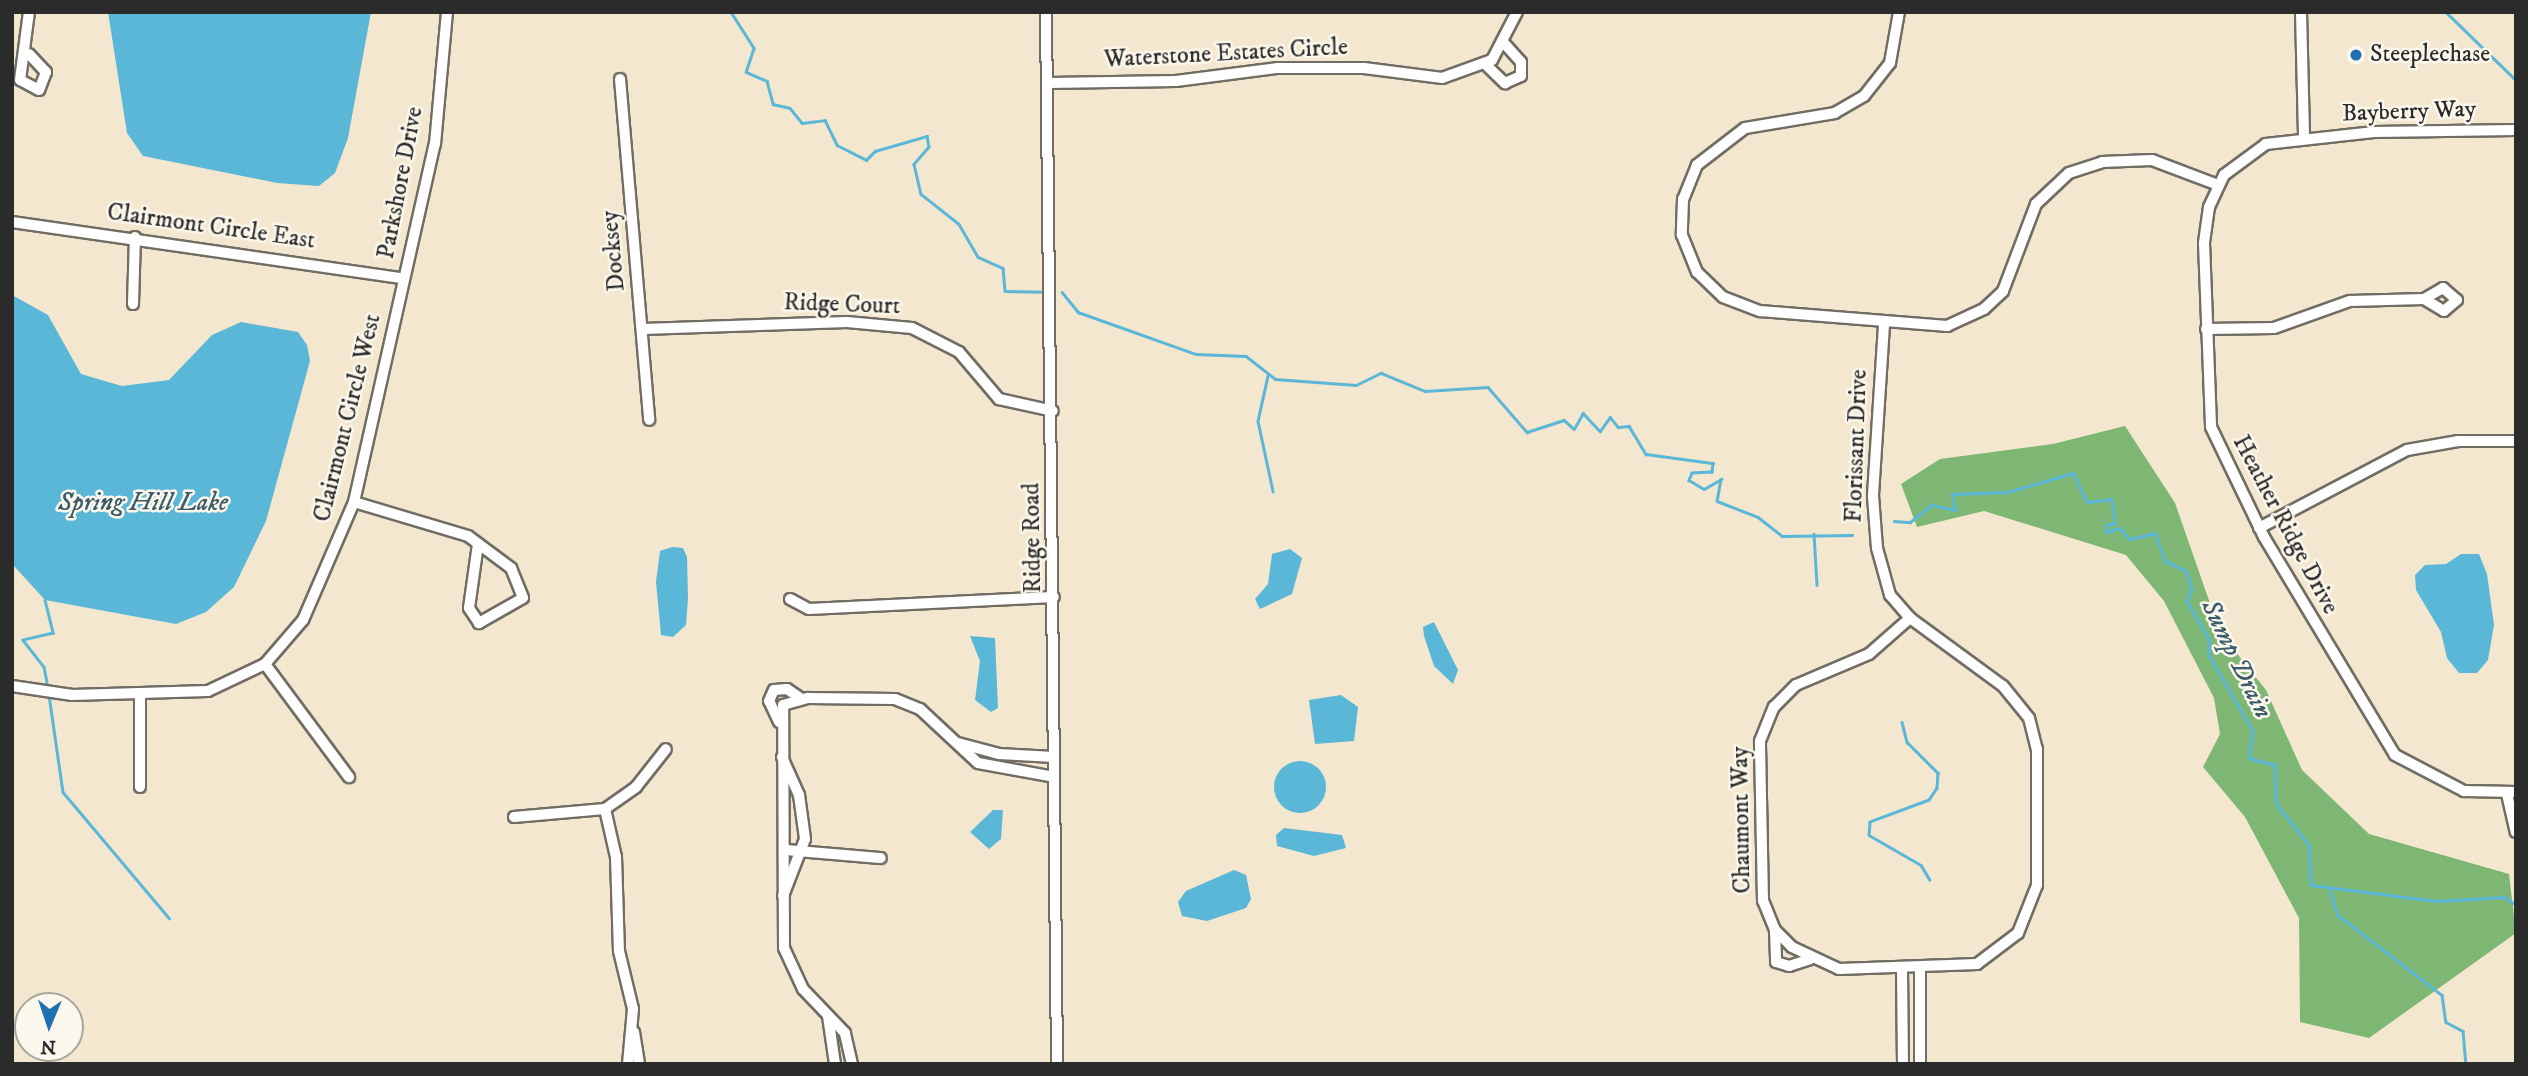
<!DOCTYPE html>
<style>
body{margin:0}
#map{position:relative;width:2528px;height:1076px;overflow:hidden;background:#f4e7cf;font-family:"IM FELL DW Pica",serif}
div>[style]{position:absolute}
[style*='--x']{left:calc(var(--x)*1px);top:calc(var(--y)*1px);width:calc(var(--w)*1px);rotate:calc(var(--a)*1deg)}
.forest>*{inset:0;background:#7eb674}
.water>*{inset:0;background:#5ab7d8}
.round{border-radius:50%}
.stream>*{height:2.5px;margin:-1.25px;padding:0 1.25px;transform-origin:1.25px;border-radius:1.25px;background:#5ab7d8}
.roads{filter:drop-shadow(2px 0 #716d64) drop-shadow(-2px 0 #716d64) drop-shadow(0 2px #716d64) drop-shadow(0 -2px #716d64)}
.minor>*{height:10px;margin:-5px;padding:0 5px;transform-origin:5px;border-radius:5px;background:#fff}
.dots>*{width:19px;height:19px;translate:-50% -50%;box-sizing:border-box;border:4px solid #fbf7ec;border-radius:50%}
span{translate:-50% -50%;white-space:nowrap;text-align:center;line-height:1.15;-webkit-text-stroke:5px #fbf7ec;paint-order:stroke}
.street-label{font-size:24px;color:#2b2b2b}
.poi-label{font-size:24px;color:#2b2b2b}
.left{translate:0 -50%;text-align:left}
.water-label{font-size:26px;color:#3b5c68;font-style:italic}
.frame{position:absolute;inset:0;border:14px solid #2b2b2b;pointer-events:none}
.north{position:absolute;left:14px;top:992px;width:70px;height:70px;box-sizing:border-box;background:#fbf7ec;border:2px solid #a8a59f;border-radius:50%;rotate:182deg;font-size:19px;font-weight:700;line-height:28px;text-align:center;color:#2b2b2b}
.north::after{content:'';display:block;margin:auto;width:24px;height:32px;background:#1f6fb2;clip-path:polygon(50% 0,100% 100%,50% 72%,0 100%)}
</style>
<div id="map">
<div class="forest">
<i style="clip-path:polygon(2125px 426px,2175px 503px,2220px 632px,2266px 690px,2302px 770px,2369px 834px,2509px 874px,2516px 933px,2369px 1038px,2300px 1022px,2299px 918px,2245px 817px,2203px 767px,2220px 734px,2214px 698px,2164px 601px,2126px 555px,1984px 511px,1917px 527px,1901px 484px,1940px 459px,2053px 444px)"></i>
</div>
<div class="water">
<i style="clip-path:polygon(108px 12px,371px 12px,348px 138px,335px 173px,319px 186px,277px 183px,143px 156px,127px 133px)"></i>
<i style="clip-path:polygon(12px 295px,48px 315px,81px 374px,122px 386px,169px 380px,212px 335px,241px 322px,298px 332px,307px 345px,310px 361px,266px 521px,234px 587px,206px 612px,176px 624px,45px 600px,14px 566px)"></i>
<i style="clip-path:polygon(672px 547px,683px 548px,687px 557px,688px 598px,686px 625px,673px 637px,661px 635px,656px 582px,660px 551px)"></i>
<i style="clip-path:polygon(1290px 549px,1302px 558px,1292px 594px,1260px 609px,1255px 599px,1268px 584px,1272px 554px)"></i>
<i style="clip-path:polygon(2461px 554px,2479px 554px,2487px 574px,2494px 625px,2488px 660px,2477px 673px,2459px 673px,2447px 658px,2441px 632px,2416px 590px,2415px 575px,2425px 565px,2446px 564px)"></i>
<i style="clip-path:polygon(1434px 622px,1458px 670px,1453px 684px,1434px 666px,1424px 636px,1423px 627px)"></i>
<i style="clip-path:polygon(970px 636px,995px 638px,998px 708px,991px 712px,975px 700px,980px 661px)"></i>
<i style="clip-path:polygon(1341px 695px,1358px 707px,1354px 741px,1315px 744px,1309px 700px)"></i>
<i class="round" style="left:1274px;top:761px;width:52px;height:52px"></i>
<i style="clip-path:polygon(993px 810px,1003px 810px,1001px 839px,989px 849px,970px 832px)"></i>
<i style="clip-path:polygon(1284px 828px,1342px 835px,1346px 848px,1314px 856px,1277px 846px,1276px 835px)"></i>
<i style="clip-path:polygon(1234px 870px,1246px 875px,1251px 899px,1246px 908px,1207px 921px,1182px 916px,1178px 902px,1186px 891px)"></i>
</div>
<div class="stream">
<i style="--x:731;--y:12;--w:43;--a:57.4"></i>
<i style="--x:754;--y:48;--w:25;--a:108"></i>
<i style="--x:746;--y:72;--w:23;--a:23"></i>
<i style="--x:767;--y:81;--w:24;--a:75"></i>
<i style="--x:773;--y:104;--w:17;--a:13"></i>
<i style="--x:790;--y:108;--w:19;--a:51"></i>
<i style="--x:802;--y:123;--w:23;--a:-7"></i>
<i style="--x:825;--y:120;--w:28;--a:64"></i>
<i style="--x:837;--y:145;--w:33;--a:27"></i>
<i style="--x:866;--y:160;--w:13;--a:-45"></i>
<i style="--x:875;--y:151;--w:54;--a:-16.1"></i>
<i style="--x:927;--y:136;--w:11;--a:80"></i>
<i style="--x:929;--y:147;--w:23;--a:131"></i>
<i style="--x:914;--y:164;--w:31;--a:77"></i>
<i style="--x:921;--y:194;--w:48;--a:38.3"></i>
<i style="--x:959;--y:224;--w:38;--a:60"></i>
<i style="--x:978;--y:257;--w:27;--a:24"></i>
<i style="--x:1003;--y:268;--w:23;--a:85"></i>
<i style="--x:1005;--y:291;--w:39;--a:1"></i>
<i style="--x:2446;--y:12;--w:98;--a:44.2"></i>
<i style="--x:1062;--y:292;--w:26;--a:51"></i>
<i style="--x:1078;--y:312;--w:125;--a:19.6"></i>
<i style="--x:1196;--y:354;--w:50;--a:2.3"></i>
<i style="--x:1246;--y:356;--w:37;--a:38"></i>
<i style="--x:1275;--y:379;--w:81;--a:4.2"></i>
<i style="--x:1356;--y:385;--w:28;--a:-26"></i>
<i style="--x:1381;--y:373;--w:48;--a:22.2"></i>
<i style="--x:1425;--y:391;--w:63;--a:-3.6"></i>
<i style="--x:1488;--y:387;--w:60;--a:49.1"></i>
<i style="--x:1527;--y:432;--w:39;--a:-18"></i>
<i style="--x:1564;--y:420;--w:13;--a:42"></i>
<i style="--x:1574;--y:429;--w:18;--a:-61"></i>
<i style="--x:1583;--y:413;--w:25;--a:47"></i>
<i style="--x:1600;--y:431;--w:17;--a:-54"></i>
<i style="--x:1610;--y:417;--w:13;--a:51"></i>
<i style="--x:1618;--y:427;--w:11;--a:-5"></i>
<i style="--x:1629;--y:426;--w:33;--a:59"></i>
<i style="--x:1646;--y:454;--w:68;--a:7.7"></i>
<i style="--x:1713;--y:463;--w:9;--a:96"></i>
<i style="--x:1712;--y:472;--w:20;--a:177"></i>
<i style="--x:1692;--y:473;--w:8;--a:113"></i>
<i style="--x:1689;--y:480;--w:17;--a:31"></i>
<i style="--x:1704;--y:489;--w:20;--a:-30"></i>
<i style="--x:1721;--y:479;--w:22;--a:100"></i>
<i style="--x:1717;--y:501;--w:44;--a:21.3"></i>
<i style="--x:1758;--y:517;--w:31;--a:38"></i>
<i style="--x:1782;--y:536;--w:70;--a:-0.8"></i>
<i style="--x:1268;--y:376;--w:46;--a:102.5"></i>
<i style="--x:1258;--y:421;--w:72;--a:77.9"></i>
<i style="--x:1894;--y:521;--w:16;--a:4"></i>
<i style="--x:1910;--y:522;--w:28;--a:-38"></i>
<i style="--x:1932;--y:505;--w:24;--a:12"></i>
<i style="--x:1955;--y:510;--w:16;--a:-101"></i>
<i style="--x:1952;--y:494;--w:56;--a:-2"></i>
<i style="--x:2008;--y:492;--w:68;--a:-16.3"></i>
<i style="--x:2073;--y:473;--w:32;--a:64"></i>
<i style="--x:2087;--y:502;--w:25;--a:-7"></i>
<i style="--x:2112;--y:499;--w:25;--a:83"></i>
<i style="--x:2115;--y:524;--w:8;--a:173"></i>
<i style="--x:2107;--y:525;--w:7;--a:90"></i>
<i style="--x:2107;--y:532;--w:14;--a:-17"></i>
<i style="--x:2120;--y:528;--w:15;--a:48"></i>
<i style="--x:2130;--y:539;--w:26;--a:-13"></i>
<i style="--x:2155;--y:533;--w:30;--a:70"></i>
<i style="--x:2165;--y:561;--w:23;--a:25"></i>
<i style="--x:2186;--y:571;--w:19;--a:72"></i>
<i style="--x:2192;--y:589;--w:13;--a:113"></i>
<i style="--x:2187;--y:601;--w:44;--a:59.9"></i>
<i style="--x:2209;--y:639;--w:16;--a:90"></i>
<i style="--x:2209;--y:655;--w:88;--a:59.9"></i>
<i style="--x:2253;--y:731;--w:27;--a:98"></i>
<i style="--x:2249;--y:758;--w:27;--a:15"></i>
<i style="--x:2275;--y:765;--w:38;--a:88"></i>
<i style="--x:2276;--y:803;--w:53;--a:51.8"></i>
<i style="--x:2309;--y:845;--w:40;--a:87.1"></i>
<i style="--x:2311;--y:885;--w:126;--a:7.3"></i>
<i style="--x:2436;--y:901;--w:69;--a:-3.3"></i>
<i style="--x:2505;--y:897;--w:14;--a:36"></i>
<i style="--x:1814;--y:534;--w:51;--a:86.6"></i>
<i style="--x:45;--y:600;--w:34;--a:76"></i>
<i style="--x:53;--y:633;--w:31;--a:167"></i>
<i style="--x:23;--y:640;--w:34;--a:52"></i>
<i style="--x:44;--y:667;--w:21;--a:79"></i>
<i style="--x:49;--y:695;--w:98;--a:81.8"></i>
<i style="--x:63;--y:792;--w:165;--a:49.9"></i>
<i style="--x:1902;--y:722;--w:21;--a:76"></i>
<i style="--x:1907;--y:742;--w:44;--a:45"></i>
<i style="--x:1938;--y:773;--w:15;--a:94"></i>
<i style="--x:1937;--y:788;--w:14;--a:124"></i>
<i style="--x:1929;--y:800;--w:63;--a:159.6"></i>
<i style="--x:1870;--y:822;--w:13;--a:94"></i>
<i style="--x:1869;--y:835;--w:60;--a:30"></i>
<i style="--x:1921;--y:865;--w:17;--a:59"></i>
<i style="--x:2330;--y:891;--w:25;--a:72"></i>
<i style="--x:2338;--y:915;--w:131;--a:37.6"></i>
<i style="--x:2442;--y:995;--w:27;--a:82"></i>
<i style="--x:2446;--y:1022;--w:19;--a:28"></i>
<i style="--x:2463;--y:1031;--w:33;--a:85"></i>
</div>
<div class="roads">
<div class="minor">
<i style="--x:1046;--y:12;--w:1052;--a:89.4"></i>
<i style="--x:1899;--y:12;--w:52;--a:100"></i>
<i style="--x:1890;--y:63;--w:42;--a:128.2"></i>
<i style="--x:1864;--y:96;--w:34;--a:150"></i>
<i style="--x:1835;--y:113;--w:91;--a:170.5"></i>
<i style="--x:1745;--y:128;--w:61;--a:142.4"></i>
<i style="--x:1697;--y:165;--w:37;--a:112"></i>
<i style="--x:1683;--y:199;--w:36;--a:92"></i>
<i style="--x:1682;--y:235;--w:40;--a:68"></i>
<i style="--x:1697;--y:272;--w:36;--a:44"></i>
<i style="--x:1723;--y:297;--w:40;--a:21"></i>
<i style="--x:1760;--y:311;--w:188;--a:4.6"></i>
<i style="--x:1947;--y:326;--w:41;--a:-24.7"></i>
<i style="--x:1984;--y:309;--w:26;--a:-43"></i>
<i style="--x:2003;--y:291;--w:93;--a:-69.2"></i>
<i style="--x:2036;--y:204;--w:45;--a:-43.2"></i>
<i style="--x:2069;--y:173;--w:35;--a:-18"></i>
<i style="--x:2102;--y:162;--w:50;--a:-2.3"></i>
<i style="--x:2152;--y:160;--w:71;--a:20.7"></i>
<i style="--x:2301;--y:12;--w:126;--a:88.6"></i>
<i style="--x:29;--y:54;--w:25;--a:47"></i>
<i style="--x:46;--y:72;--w:19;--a:111"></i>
<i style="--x:39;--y:90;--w:21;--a:-152"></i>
<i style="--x:20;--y:80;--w:69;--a:-82.5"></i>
<i style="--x:1485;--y:64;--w:28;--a:44"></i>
<i style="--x:1505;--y:83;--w:17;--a:-24"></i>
<i style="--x:1521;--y:76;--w:14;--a:-90"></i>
<i style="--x:1521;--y:62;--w:24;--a:-132"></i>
<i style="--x:620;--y:79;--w:342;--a:85.1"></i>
<i style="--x:1049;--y:83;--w:127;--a:-0.9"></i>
<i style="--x:1176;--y:81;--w:103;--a:-7.3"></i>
<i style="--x:1278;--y:68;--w:86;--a:0"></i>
<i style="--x:1364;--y:68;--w:79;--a:7.3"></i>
<i style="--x:1442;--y:78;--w:53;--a:-19.8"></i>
<i style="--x:1492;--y:60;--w:54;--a:-62.5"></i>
<i style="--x:2516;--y:130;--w:142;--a:179.2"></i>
<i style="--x:2374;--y:132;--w:109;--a:173.7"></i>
<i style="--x:2266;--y:144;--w:52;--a:143.6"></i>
<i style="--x:2224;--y:175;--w:35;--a:115"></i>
<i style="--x:2209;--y:207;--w:36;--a:98"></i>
<i style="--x:2204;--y:243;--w:184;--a:87.8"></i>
<i style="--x:2211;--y:427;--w:122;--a:64.3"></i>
<i style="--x:2264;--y:537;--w:254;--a:59"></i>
<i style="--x:2395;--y:755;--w:78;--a:27.6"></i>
<i style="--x:2464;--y:791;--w:52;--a:1.1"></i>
<i style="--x:12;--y:222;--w:395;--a:8.2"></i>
<i style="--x:133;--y:304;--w:67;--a:-88.3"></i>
<i style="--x:1884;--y:325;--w:171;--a:93.7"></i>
<i style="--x:1873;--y:496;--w:52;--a:85.6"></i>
<i style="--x:1877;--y:548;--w:49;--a:74.5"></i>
<i style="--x:1890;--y:595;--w:30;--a:49"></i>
<i style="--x:1910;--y:618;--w:115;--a:36.2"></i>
<i style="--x:2003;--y:686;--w:41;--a:50.9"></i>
<i style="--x:2029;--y:718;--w:32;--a:76"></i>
<i style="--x:2037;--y:749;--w:136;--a:90"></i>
<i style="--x:2037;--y:885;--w:52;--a:111.6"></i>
<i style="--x:2018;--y:933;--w:51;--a:142.9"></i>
<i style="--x:1977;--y:964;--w:138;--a:177.9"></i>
<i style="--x:1839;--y:969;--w:52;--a:-154.9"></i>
<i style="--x:1792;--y:947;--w:24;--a:-135"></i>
<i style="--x:1775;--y:930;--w:31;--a:-112"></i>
<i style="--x:1763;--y:901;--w:160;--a:-91.1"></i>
<i style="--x:1760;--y:741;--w:37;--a:-68"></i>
<i style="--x:1774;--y:707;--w:31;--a:-45"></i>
<i style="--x:1796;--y:685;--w:79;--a:-23"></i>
<i style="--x:1869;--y:654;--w:55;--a:-41.3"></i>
<i style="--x:643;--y:329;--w:204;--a:-2"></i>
<i style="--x:847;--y:322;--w:65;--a:5.3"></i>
<i style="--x:912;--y:328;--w:53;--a:27.1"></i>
<i style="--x:959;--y:352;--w:62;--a:49.6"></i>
<i style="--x:999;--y:399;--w:55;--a:12.5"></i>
<i style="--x:2206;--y:329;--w:68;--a:-0.8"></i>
<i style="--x:2274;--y:328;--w:81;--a:-19.6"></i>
<i style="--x:2350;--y:301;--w:74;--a:-1.5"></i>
<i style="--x:2424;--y:299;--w:22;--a:-30"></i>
<i style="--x:2443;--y:288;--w:18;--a:41"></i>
<i style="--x:2457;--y:300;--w:17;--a:140"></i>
<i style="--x:2444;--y:311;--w:23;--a:-149"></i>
<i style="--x:354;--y:502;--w:119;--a:16.6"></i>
<i style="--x:468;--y:536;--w:54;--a:36.7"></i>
<i style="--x:511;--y:568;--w:32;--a:68"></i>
<i style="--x:523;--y:598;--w:51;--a:150.4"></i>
<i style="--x:479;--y:623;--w:18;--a:-124"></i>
<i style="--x:469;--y:608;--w:65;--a:-82"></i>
<i style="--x:2259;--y:528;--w:167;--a:-27.8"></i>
<i style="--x:2407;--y:450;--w:52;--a:-10"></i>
<i style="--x:2458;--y:441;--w:58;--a:0"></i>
<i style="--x:790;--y:599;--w:21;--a:28"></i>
<i style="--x:809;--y:609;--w:245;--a:-2.8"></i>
<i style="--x:265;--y:664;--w:141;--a:53.4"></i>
<i style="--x:12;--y:686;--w:61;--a:8.5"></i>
<i style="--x:72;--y:695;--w:136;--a:-1.7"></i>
<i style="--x:208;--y:691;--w:63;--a:-25.3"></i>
<i style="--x:265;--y:664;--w:58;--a:-49.2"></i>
<i style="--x:303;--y:620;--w:129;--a:-66.6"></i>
<i style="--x:354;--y:502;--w:367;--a:-77.3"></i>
<i style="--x:435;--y:144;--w:133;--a:-84.8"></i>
<i style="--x:779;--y:722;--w:23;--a:-115"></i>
<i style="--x:769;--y:701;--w:12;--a:-66"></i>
<i style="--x:774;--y:690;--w:13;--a:-4"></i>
<i style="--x:787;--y:689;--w:18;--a:34"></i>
<i style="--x:958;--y:743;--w:42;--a:15"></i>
<i style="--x:999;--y:754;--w:55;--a:3.1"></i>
<i style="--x:782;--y:757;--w:42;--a:65.9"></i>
<i style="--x:799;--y:795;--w:44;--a:82.2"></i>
<i style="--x:805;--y:839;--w:61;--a:111.1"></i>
<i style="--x:140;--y:787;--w:90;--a:-90"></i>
<i style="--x:2507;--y:794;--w:39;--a:77"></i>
<i style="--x:605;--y:809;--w:49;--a:77.1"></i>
<i style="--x:616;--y:857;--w:94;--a:88.2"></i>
<i style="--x:619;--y:951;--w:60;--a:76.4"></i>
<i style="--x:633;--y:1009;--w:55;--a:95.2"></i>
<i style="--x:514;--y:817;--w:91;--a:-5"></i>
<i style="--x:605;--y:809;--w:38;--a:-35"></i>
<i style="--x:636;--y:787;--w:48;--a:-51.7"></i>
<i style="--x:785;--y:850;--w:96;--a:4.8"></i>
<i style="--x:1775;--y:930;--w:32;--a:88"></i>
<i style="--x:1776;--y:962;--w:14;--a:17"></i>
<i style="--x:1789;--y:966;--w:22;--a:-18"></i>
<i style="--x:1902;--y:969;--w:95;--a:89.4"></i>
<i style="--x:1920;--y:969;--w:95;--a:90"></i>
<i style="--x:828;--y:1016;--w:49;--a:81.7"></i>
<i style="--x:634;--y:1032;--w:32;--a:81"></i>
<i style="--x:852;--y:1064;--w:32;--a:-103"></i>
<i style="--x:845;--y:1033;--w:61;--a:-133.7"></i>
<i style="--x:803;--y:989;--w:45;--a:-114.9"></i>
<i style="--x:784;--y:948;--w:243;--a:-90.2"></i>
<i style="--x:783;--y:705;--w:26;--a:-16"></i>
<i style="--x:808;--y:698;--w:87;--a:0.7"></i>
<i style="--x:895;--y:699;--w:27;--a:22"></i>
<i style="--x:920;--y:709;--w:79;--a:43"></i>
<i style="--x:978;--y:763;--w:77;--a:10.4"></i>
</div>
</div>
<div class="dots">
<i style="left:2356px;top:55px;background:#1f6fb2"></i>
</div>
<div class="street-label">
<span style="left:1226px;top:54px;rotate:-3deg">Waterstone Estates Circle</span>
<span style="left:2409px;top:112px;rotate:-2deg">Bayberry Way</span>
<span style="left:401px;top:183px;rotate:-79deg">Parkshore Drive</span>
<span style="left:211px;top:227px;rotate:8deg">Clairmont Circle East</span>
<span style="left:614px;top:251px;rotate:-95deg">Docksey</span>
<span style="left:842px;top:305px;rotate:2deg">Ridge Court</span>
<span style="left:348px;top:418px;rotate:-76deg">Clairmont Circle West</span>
<span style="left:1857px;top:446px;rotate:-88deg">Florissant Drive</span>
<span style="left:2285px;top:525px;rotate:62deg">Heather Ridge Drive</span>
<span style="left:1033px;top:538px;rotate:-91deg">Ridge Road</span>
<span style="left:1742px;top:820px;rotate:-91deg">Chaumont Way</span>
</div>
<div class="poi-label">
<span class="left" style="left:2370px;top:55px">Steeplechase</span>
</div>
<div class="water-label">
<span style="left:143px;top:503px">Spring Hill Lake</span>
<span style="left:2236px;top:659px;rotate:64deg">Sump Drain</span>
</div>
<div class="frame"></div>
<div class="north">N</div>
</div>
